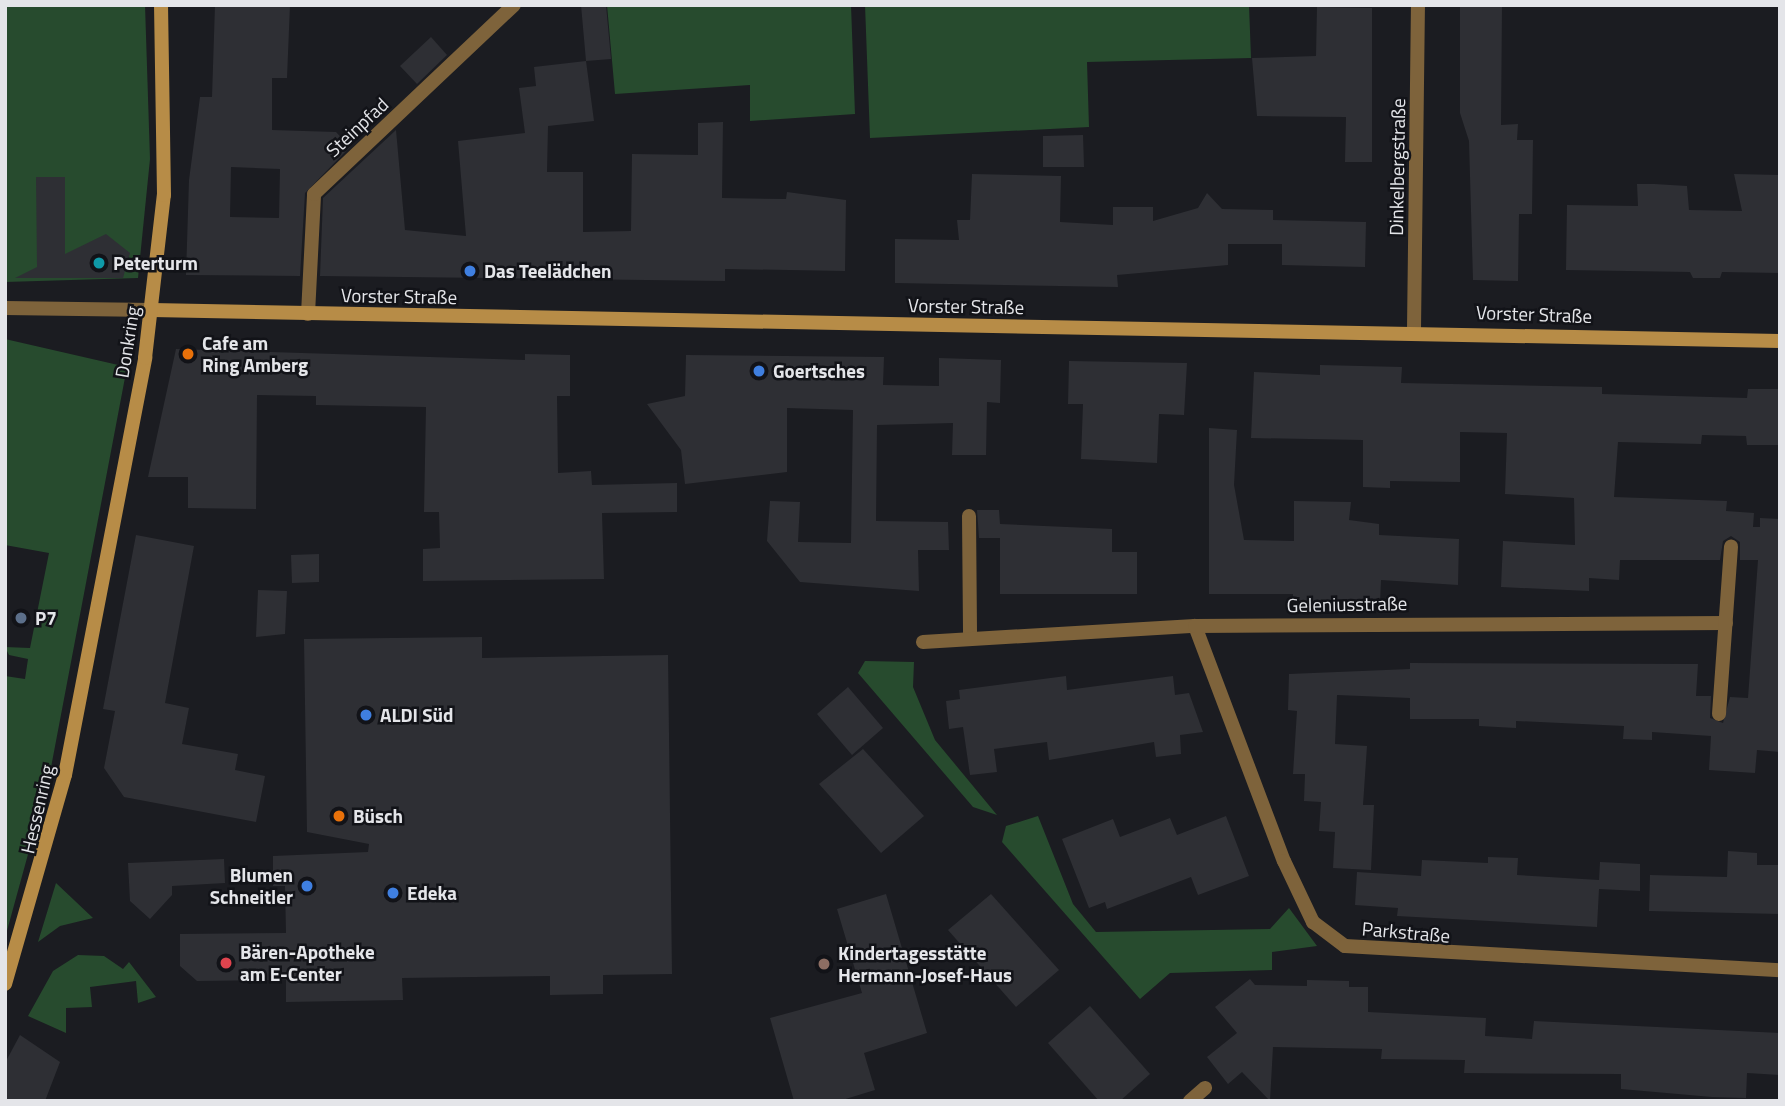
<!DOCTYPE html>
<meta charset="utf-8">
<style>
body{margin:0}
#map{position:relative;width:1785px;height:1106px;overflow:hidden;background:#1b1c21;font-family:"Titillium Web",sans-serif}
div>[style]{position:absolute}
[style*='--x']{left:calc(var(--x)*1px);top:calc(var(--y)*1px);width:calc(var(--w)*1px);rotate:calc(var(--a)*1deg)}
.green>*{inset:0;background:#274b2e}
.building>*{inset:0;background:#2e2f34}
.street>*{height:14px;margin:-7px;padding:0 7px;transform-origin:7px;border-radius:7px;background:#7e633b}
.secondary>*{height:14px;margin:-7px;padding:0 7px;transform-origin:7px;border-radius:7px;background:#b78c47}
.dots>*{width:19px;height:19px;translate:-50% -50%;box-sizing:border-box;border:4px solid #121318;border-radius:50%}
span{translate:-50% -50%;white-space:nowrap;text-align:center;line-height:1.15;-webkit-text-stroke:5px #121318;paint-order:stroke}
.street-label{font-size:19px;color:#e4e5e9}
.poi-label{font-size:19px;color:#e4e5e9;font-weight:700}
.left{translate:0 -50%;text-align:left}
.right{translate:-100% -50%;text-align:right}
.frame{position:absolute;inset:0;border:7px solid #e4e5e9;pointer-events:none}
</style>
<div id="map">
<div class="green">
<i style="clip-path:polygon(5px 5px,145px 5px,150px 159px,138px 278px,5px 282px)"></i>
<i style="clip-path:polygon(607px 5px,851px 5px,855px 114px,750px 121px,750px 85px,615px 94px)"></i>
<i style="clip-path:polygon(865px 5px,1249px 5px,1251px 58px,1087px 62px,1089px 127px,870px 138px)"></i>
<i style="clip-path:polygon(5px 339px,127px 367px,49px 778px,5px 938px,5px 676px,25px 679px,28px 659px,9px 655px,5px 647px,30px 648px,49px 553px,5px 545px)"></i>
<i style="clip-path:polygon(865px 661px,914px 662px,913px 687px,935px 740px,997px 815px,973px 807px,858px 673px)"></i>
<i style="clip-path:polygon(1038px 816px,1073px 904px,1096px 932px,1270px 929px,1289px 908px,1317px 946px,1272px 952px,1272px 970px,1170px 973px,1140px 999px,1002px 842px,1006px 826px)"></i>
<i style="clip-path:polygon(56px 883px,93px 918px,60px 926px,38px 942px)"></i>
<i style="clip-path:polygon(78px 955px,104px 956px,123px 969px,129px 962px,156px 997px,138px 1003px,136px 981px,90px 987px,92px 1007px,66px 1008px,66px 1033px,28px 1016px,53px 971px)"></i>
</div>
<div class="building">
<i style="clip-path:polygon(evenodd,215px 5px,290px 5px,287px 78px,272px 78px,272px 130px,336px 132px,350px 147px,305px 193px,300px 276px,186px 275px,189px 180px,200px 97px,212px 97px,215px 5px,231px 167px,280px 169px,279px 218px,230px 217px,231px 167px)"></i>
<i style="clip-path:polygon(581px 5px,606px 5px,611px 59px,586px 61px,594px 121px,548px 126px,547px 172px,583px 172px,583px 232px,631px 231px,632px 154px,698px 155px,698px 123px,723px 122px,722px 198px,786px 199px,787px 192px,846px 200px,845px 271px,725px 269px,725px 281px,320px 276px,323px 198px,396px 130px,405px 230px,466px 236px,458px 141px,525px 133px,519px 88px,536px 86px,534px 67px,586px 61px)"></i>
<i style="clip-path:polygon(1460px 5px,1502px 5px,1501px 125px,1518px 124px,1517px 140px,1533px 140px,1532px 214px,1519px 214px,1518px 281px,1473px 280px,1469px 141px,1460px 113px)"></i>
<i style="clip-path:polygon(1317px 7px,1372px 8px,1372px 162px,1345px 162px,1346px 117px,1257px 116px,1252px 58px,1316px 56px)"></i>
<i style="clip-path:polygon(431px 37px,447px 55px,417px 84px,400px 66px)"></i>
<i style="clip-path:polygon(1083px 135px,1084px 167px,1043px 167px,1043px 136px)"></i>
<i style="clip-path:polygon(972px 174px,1061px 176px,1060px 222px,1113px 225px,1113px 207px,1153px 207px,1153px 221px,1198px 208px,1207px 193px,1222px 209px,1273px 210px,1273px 220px,1366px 222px,1365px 267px,1282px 265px,1282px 244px,1228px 244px,1228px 265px,1117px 275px,1118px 287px,895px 283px,895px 239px,959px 240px,957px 220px,970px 220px)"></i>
<i style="clip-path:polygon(1734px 174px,1780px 175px,1780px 273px,1722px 272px,1720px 278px,1693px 278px,1690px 272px,1566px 270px,1567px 205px,1638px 206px,1637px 184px,1654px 184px,1687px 186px,1689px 210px,1742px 211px)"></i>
<i style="clip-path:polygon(36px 177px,65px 177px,65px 254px,106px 234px,130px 253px,123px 278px,15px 278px,37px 267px)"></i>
<i style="clip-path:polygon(176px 349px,525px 360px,525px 354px,570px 355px,570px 396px,557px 396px,558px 473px,591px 471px,592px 485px,677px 483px,677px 512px,602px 513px,604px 579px,423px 581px,423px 549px,440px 548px,439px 512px,424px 512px,426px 407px,316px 405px,316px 396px,257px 395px,256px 509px,188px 508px,188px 477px,148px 477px)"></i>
<i style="clip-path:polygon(686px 355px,884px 357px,883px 385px,939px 386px,939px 358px,1001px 360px,1000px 403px,987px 402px,986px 455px,952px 455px,953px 423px,877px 425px,876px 521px,948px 522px,949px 550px,918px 550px,919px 591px,800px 582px,767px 541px,770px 501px,800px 502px,798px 542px,851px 543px,853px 410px,787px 408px,787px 472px,685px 484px,681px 450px,647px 404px,685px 396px)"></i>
<i style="clip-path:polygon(1069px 361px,1187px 363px,1184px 415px,1159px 414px,1157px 463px,1081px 459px,1083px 404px,1068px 404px)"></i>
<i style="clip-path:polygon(1320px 365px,1402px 367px,1401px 383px,1602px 387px,1602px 394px,1747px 398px,1748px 389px,1780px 389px,1780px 445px,1747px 445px,1746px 436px,1702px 435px,1701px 444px,1618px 442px,1614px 497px,1727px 501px,1726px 511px,1754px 513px,1753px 527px,1760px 527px,1760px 518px,1780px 519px,1780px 752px,1757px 750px,1755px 773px,1709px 770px,1711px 736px,1652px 732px,1652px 740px,1623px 739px,1624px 726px,1516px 721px,1516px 728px,1479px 726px,1479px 719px,1410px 719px,1410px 698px,1337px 695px,1335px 744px,1367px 746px,1363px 805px,1374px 805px,1371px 870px,1333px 868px,1335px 832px,1319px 831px,1321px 802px,1304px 801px,1305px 774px,1293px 774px,1297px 711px,1288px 710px,1289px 674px,1410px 669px,1410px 663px,1698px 664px,1696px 696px,1711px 696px,1710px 718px,1723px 723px,1730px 697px,1748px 698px,1758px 560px,1740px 560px,1740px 542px,1731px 536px,1723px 541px,1720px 560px,1620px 560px,1619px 580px,1589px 578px,1589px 591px,1501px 587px,1503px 541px,1575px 545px,1574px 498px,1505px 494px,1507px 433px,1460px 432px,1460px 482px,1390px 481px,1390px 488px,1363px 487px,1363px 440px,1251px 438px,1254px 372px,1320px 375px)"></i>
<i style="clip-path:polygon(1209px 428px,1237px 430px,1234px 485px,1244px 540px,1294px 541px,1294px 501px,1351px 502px,1349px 520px,1379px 524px,1379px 535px,1459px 539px,1458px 585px,1381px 580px,1380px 604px,1293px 602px,1293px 594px,1209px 594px)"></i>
<i style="clip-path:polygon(977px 510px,999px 510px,1000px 524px,1112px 529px,1112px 552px,1137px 552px,1137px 594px,1000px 594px,1000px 538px,979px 538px)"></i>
<i style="clip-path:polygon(136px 535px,194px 546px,165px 703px,189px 708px,182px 744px,238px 754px,235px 770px,265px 776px,256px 822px,124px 797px,104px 768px,115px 711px,103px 709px)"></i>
<i style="clip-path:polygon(319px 554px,319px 582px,292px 583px,291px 555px)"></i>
<i style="clip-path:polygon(258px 590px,287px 591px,285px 634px,256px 637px)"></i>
<i style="clip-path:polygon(482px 637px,482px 658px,668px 655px,672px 974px,603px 975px,603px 994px,550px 995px,550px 976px,402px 978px,403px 1000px,286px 1002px,286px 980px,197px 981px,180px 966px,180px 934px,286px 933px,285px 886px,273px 886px,273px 856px,368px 852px,369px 844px,307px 832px,304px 639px)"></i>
<i style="clip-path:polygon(1066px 676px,1067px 690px,1173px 676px,1175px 695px,1189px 693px,1203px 732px,1180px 735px,1181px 754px,1156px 757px,1154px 742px,1049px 760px,1047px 742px,994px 749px,997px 772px,970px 775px,963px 727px,949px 729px,946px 701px,960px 699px,959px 690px)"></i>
<i style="clip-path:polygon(848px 687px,883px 728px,852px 755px,817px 714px)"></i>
<i style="clip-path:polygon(863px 749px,924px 816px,881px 853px,819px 784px)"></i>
<i style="clip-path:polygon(1226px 816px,1249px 876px,1198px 895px,1191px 877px,1107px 909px,1105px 902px,1089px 908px,1062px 839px,1113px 819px,1120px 837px,1170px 818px,1177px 835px)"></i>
<i style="clip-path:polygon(1728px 851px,1757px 853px,1757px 865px,1780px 865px,1780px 914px,1649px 911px,1650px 875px,1727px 877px)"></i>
<i style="clip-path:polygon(1488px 857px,1518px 858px,1517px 875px,1599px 880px,1600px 862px,1640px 864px,1640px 891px,1599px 889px,1597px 927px,1397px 916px,1398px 908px,1355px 905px,1357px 872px,1421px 876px,1422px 860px,1488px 863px)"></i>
<i style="clip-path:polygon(224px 859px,225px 883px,172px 886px,172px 895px,150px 919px,130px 901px,128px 863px)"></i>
<i style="clip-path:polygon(886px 894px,927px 1033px,864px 1053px,875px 1090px,839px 1101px,794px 1101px,770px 1018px,862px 993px,837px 909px)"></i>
<i style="clip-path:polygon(991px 894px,1059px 970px,1016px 1007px,948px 930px)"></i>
<i style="clip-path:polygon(1250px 979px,1255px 985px,1307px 986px,1307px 980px,1349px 981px,1349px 987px,1368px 987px,1368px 1012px,1486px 1018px,1485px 1036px,1532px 1039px,1534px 1021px,1780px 1033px,1780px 1075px,1747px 1073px,1746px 1098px,1712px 1097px,1621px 1089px,1621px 1074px,1464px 1073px,1465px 1060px,1381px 1059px,1382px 1049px,1273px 1047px,1270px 1101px,1242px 1072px,1228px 1084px,1207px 1057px,1237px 1033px,1215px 1007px)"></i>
<i style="clip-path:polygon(1090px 1006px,1150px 1074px,1120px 1101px,1099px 1101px,1048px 1043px)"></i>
<i style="clip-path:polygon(20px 1035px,60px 1062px,45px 1101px,5px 1101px,5px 1063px)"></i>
</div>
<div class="street">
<i style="--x:5;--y:308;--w:147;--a:0.8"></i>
<i style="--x:308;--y:314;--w:120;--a:-87.1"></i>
<i style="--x:314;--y:194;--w:275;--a:-43.4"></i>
<i style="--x:1414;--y:329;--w:324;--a:-89.3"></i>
<i style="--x:969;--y:516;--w:122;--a:89.5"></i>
<i style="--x:1195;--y:626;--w:251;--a:69.3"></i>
<i style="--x:1284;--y:861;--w:68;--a:64.6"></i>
<i style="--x:1313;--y:922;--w:40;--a:37"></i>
<i style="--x:1345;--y:946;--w:436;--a:3.2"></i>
<i style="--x:923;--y:642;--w:272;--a:-3.4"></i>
<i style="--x:1195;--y:626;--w:531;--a:-0.32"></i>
<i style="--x:1719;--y:714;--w:168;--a:-85.9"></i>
<i style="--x:1190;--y:1101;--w:20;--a:-41"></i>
</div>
<div class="secondary">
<i style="--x:152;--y:310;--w:1628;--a:1.09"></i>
<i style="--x:5;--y:984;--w:217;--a:-74"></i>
<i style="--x:65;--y:775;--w:425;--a:-79.1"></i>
<i style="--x:145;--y:358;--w:164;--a:-83.4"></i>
<i style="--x:164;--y:195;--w:190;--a:-90.9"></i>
</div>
<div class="dots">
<i style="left:99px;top:263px;background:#0f9aa8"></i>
<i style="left:470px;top:271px;background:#3f7fe0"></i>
<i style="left:188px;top:354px;background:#e8710a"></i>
<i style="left:759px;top:371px;background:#3f7fe0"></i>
<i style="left:21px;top:618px;background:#5c6f8a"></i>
<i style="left:366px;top:715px;background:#3f7fe0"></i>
<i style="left:339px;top:816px;background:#e8710a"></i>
<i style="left:307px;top:886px;background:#3f7fe0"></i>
<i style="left:393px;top:893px;background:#3f7fe0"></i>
<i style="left:226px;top:963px;background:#e0444e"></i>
<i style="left:824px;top:964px;background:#8d6e63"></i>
</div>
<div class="street-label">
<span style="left:357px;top:127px;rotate:-43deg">Steinpfad</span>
<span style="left:1397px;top:167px;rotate:-89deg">Dinkelbergstraße</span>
<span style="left:399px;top:296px;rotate:1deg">Vorster Straße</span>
<span style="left:966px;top:306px;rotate:1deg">Vorster Straße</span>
<span style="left:1534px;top:314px;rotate:2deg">Vorster Straße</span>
<span style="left:127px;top:342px;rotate:-81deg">Donkring</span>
<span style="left:1347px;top:604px;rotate:-1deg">Geleniusstraße</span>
<span style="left:37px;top:809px;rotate:-77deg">Hessenring</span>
<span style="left:1406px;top:932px;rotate:5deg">Parkstraße</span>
</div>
<div class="poi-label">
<span class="left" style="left:113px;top:263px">Peterturm</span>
<span class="left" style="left:484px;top:271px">Das Teelädchen</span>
<span class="left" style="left:202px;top:354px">Cafe am<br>Ring Amberg</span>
<span class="left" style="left:773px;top:371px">Goertsches</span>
<span class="left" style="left:35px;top:618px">P7</span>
<span class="left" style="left:380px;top:715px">ALDI Süd</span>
<span class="left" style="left:353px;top:816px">Büsch</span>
<span class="right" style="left:293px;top:886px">Blumen<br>Schneitler</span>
<span class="left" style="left:407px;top:893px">Edeka</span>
<span class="left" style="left:240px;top:963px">Bären-Apotheke<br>am E-Center</span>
<span class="left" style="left:838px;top:964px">Kindertagesstätte<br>Hermann-Josef-Haus</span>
</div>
<div class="frame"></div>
</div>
